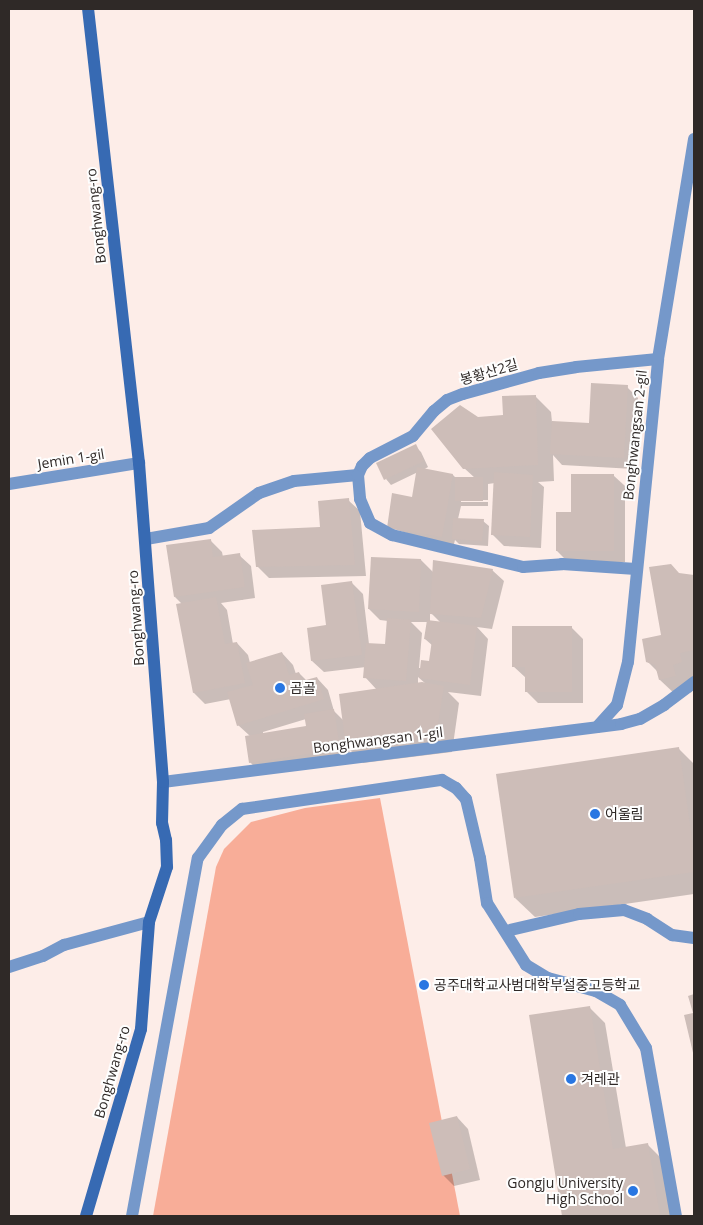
<!DOCTYPE html>
<meta charset="utf-8">
<style>
body{margin:0}
#map{position:relative;width:703px;height:1225px;overflow:hidden;background:#fdede8;font-family:"Open Sans","Noto Sans KR",sans-serif}
div>[style]{position:absolute}
[style*='--x']{left:calc(var(--x)*1px);top:calc(var(--y)*1px);width:calc(var(--w)*1px);rotate:calc(var(--a)*1deg)}
.green>*{inset:0;background:#f8ad98}
.shadow>*{inset:0;background:#0003}
.building>*{inset:0;background:#cdbdb8}
.lane>*{height:12px;margin:-6px;padding:0 6px;transform-origin:6px;border-radius:6px;background:#7598ca}
.street>*{height:12px;margin:-6px;padding:0 6px;transform-origin:6px;border-radius:6px;background:#7598ca}
.secondary>*{height:12px;margin:-6px;padding:0 6px;transform-origin:6px;border-radius:6px;background:#376ab3}
.dots>*{width:14px;height:14px;translate:-50% -50%;box-sizing:border-box;border:2px solid #fefefe;border-radius:50%}
span{translate:-50% -50%;white-space:nowrap;text-align:center;line-height:1.15;-webkit-text-stroke:4px #fefefe;paint-order:stroke}
.street-label{font-size:14px;color:#2f2927}
.poi-label{font-size:14px;color:#2f2927}
.left{translate:0 -50%;text-align:left}
.right{translate:-100% -50%;text-align:right}
.frame{position:absolute;inset:0;border:10px solid #2f2927;pointer-events:none}
</style>
<div id="map">
<div class="green">
<i style="clip-path:polygon(380px 798px,460px 1216px,153px 1216px,216px 867px,224px 849px,251px 822px,305px 808px)"></i>
</div>
<div class="shadow">
<i style="clip-path:polygon(627px 387px,638px 398px,634px 469px,562px 465px,553px 455px,554px 481px,538px 482px,544px 487px,541px 548px,504px 546px,492px 534px,495px 483px,488px 484px,488px 500px,461px 500px,461px 502px,488px 502px,488px 506px,461px 506px,458px 519px,483px 521px,489px 526px,488px 546px,459px 544px,455px 540px,453px 548px,388px 527px,413px 498px,418px 472px,391px 485px,386px 479px,415px 446px,421px 452px,428px 467px,423px 470px,453px 475px,456px 478px,475px 478px,464px 468px,477px 418px,504px 417px,535px 396px,551px 412px,552px 422px,590px 424px)"></i>
<i style="clip-path:polygon(613px 475px,625px 486px,625px 562px,568px 562px,557px 551px,572px 513px)"></i>
<i style="clip-path:polygon(348px 500px,360px 511px,366px 576px,269px 578px,257px 566px,321px 529px)"></i>
<i style="clip-path:polygon(evenodd,210px 540px,222px 552px,223px 557px,239px 555px,251px 566px,255px 598px,221px 603px,227px 610px,233px 644px,237px 643px,248px 655px,250px 663px,282px 653px,293px 665px,296px 674px,299px 673px,307px 681px,317px 678px,328px 690px,334px 711px,344px 721px,377px 690px,365px 677px,366px 667px,324px 672px,312px 661px,351px 582px,363px 594px,369px 644px,386px 645px,388px 621px,380px 620px,369px 609px,421px 560px,434px 573px,492px 570px,504px 581px,492px 629px,477px 627px,488px 639px,481px 696px,448px 692px,459px 703px,452px 752px,363px 763px,349px 749px,351px 760px,261px 774px,250px 762px,250px 736px,238px 725px,231px 699px,205px 704px,194px 693px,182px 604px,175px 597px,210px 540px,430px 612px,441px 623px,430px 621px,430px 612px,210px 540px,411px 622px,428px 622px,425px 639px,433px 646px,430px 663px,421px 668px,419px 668px,422px 633px,411px 622px,210px 540px,418px 677px,426px 684px,418px 684px,418px 677px,210px 540px,306px 719px,308px 727px,263px 734px,263px 732px,306px 719px)"></i>
<i style="clip-path:polygon(680px 575px,694px 576px,694px 679px,689px 681px,692px 692px,677px 696px,660px 680px,658px 672px,647px 661px,663px 636px)"></i>
<i style="clip-path:polygon(571px 627px,583px 639px,583px 703px,538px 703px,526px 691px,526px 678px,513px 666px)"></i>
<i style="clip-path:polygon(678px 748px,694px 764px,694px 894px,535px 917px,515px 898px)"></i>
<i style="clip-path:polygon(694px 995px,694px 1055px,685px 1016px,694px 1014px,690px 997px)"></i>
<i style="clip-path:polygon(589px 1007px,605px 1023px,626px 1148px,647px 1144px,664px 1161px,673px 1216px,563px 1216px,531px 1016px)"></i>
<i style="clip-path:polygon(457px 1117px,468px 1129px,480px 1180px,454px 1186px,443px 1175px)"></i>
</div>
<div class="building">
<i style="clip-path:polygon(591px 383px,628px 385px,624px 458px,550px 454px,552px 421px,589px 423px)"></i>
<i style="clip-path:polygon(536px 395px,538px 465px,463px 469px,431px 429px,460px 405px,478px 417px,503px 415px,502px 396px)"></i>
<i style="clip-path:polygon(416px 444px,424px 461px,384px 480px,376px 463px)"></i>
<i style="clip-path:polygon(417px 467px,453px 474px,442px 537px,387px 528px,392px 493px,412px 497px)"></i>
<i style="clip-path:polygon(494px 472px,533px 475px,530px 537px,491px 535px)"></i>
<i style="clip-path:polygon(571px 474px,614px 474px,614px 551px,556px 551px,556px 512px,571px 512px)"></i>
<i style="clip-path:polygon(455px 477px,483px 477px,483px 501px,455px 501px)"></i>
<i style="clip-path:polygon(349px 498px,355px 565px,256px 567px,252px 530px,320px 527px,318px 501px)"></i>
<i style="clip-path:polygon(453px 518px,484px 519px,482px 541px,452px 539px)"></i>
<i style="clip-path:polygon(211px 539px,213px 557px,240px 553px,245px 587px,174px 597px,166px 545px)"></i>
<i style="clip-path:polygon(371px 557px,421px 559px,419px 612px,368px 609px)"></i>
<i style="clip-path:polygon(433px 560px,493px 569px,481px 618px,430px 614px)"></i>
<i style="clip-path:polygon(671px 564px,679px 573px,694px 575px,694px 650px,680px 653px,682px 662px,673px 665px,676px 676px,659px 680px,655px 665px,646px 662px,642px 639px,661px 635px,649px 567px)"></i>
<i style="clip-path:polygon(352px 581px,362px 655px,311px 661px,307px 628px,326px 625px,321px 585px)"></i>
<i style="clip-path:polygon(216px 597px,225px 644px,237px 642px,245px 683px,193px 693px,176px 604px)"></i>
<i style="clip-path:polygon(387px 618px,411px 620px,406px 681px,363px 678px,366px 643px,385px 644px)"></i>
<i style="clip-path:polygon(427px 620px,477px 626px,470px 685px,419px 678px,421px 660px,429px 661px,432px 640px,424px 639px)"></i>
<i style="clip-path:polygon(512px 626px,572px 626px,572px 692px,525px 692px,525px 667px,512px 667px)"></i>
<i style="clip-path:polygon(282px 652px,289px 675px,299px 672px,302px 681px,317px 677px,324px 699px,237px 726px,227px 692px,253px 685px,246px 663px)"></i>
<i style="clip-path:polygon(422px 682px,444px 686px,436px 736px,346px 748px,339px 694px)"></i>
<i style="clip-path:polygon(334px 709px,340px 749px,249px 763px,245px 736px,306px 726px,304px 714px)"></i>
<i style="clip-path:polygon(679px 747px,694px 854px,694px 872px,514px 898px,496px 774px)"></i>
<i style="clip-path:polygon(694px 994px,694px 1057px,684px 1015px,693px 1013px,688px 996px)"></i>
<i style="clip-path:polygon(590px 1006px,613px 1149px,648px 1143px,660px 1216px,562px 1216px,529px 1015px)"></i>
<i style="clip-path:polygon(457px 1116px,470px 1169px,442px 1176px,429px 1123px)"></i>
</div>
<div class="lane">
<i style="--x:506;--y:931;--w:75;--a:-13.1"></i>
<i style="--x:579;--y:914;--w:45;--a:-5.1"></i>
<i style="--x:624;--y:910;--w:25;--a:21"></i>
<i style="--x:647;--y:919;--w:30;--a:33"></i>
<i style="--x:672;--y:935;--w:22;--a:8"></i>
<i style="--x:132;--y:1216;--w:364;--a:-79.6"></i>
<i style="--x:198;--y:858;--w:41;--a:-54"></i>
<i style="--x:222;--y:825;--w:26;--a:-39"></i>
<i style="--x:242;--y:809;--w:202;--a:-8.3"></i>
<i style="--x:442;--y:780;--w:16;--a:30"></i>
<i style="--x:456;--y:788;--w:15;--a:48"></i>
<i style="--x:466;--y:799;--w:61;--a:76.7"></i>
<i style="--x:480;--y:858;--w:46;--a:81.2"></i>
<i style="--x:487;--y:903;--w:73;--a:57.8"></i>
<i style="--x:526;--y:965;--w:26;--a:31"></i>
<i style="--x:548;--y:978;--w:50;--a:15.2"></i>
<i style="--x:596;--y:991;--w:28;--a:30"></i>
<i style="--x:620;--y:1005;--w:50;--a:58.8"></i>
<i style="--x:646;--y:1048;--w:171;--a:79.9"></i>
</div>
<div class="street">
<i style="--x:358;--y:475;--w:24;--a:85"></i>
<i style="--x:360;--y:499;--w:26;--a:67"></i>
<i style="--x:370;--y:523;--w:25;--a:29"></i>
<i style="--x:392;--y:535;--w:135;--a:13.7"></i>
<i style="--x:523;--y:567;--w:39;--a:-4"></i>
<i style="--x:562;--y:564;--w:74;--a:3.9"></i>
<i style="--x:9;--y:484;--w:132;--a:-9.2"></i>
<i style="--x:146;--y:539;--w:64;--a:-9.9"></i>
<i style="--x:209;--y:528;--w:61;--a:-35"></i>
<i style="--x:259;--y:493;--w:37;--a:-19"></i>
<i style="--x:294;--y:481;--w:64;--a:-5.4"></i>
<i style="--x:358;--y:475;--w:10;--a:-66"></i>
<i style="--x:362;--y:466;--w:11;--a:-45"></i>
<i style="--x:370;--y:458;--w:48;--a:-27.1"></i>
<i style="--x:413;--y:436;--w:33;--a:-50"></i>
<i style="--x:434;--y:411;--w:17;--a:-40"></i>
<i style="--x:447;--y:400;--w:17;--a:-21"></i>
<i style="--x:463;--y:394;--w:79;--a:-15.4"></i>
<i style="--x:539;--y:373;--w:37;--a:-9"></i>
<i style="--x:576;--y:367;--w:82;--a:-5.6"></i>
<i style="--x:597;--y:727;--w:30;--a:-48"></i>
<i style="--x:617;--y:705;--w:44;--a:-75.7"></i>
<i style="--x:628;--y:662;--w:304;--a:-84.3"></i>
<i style="--x:658;--y:359;--w:223;--a:-80.7"></i>
<i style="--x:163;--y:782;--w:462;--a:-7.2"></i>
<i style="--x:621;--y:724;--w:20;--a:-15"></i>
<i style="--x:640;--y:719;--w:28;--a:-30"></i>
<i style="--x:664;--y:705;--w:38;--a:-37"></i>
<i style="--x:9;--y:967;--w:36;--a:-18"></i>
<i style="--x:43;--y:956;--w:24;--a:-28"></i>
<i style="--x:64;--y:945;--w:88;--a:-15.1"></i>
</div>
<div class="secondary">
<i style="--x:86;--y:1216;--w:195;--a:-73.6"></i>
<i style="--x:141;--y:1029;--w:107;--a:-85.7"></i>
<i style="--x:149;--y:922;--w:58;--a:-71.9"></i>
<i style="--x:167;--y:867;--w:27;--a:-92"></i>
<i style="--x:166;--y:840;--w:17;--a:-103"></i>
<i style="--x:162;--y:823;--w:41;--a:-88.6"></i>
<i style="--x:163;--y:782;--w:320;--a:-94.3"></i>
<i style="--x:139;--y:463;--w:457;--a:-96.4"></i>
</div>
<div class="dots">
<i style="left:280px;top:688px;background:#2876e2"></i>
<i style="left:595px;top:814px;background:#2876e2"></i>
<i style="left:424px;top:985px;background:#2876e2"></i>
<i style="left:571px;top:1079px;background:#2876e2"></i>
<i style="left:633px;top:1191px;background:#2876e2"></i>
</div>
<div class="street-label">
<span style="left:96px;top:216px;rotate:-96deg">Bonghwang-ro</span>
<span style="left:489px;top:372px;rotate:-16deg">봉황산2길</span>
<span style="left:635px;top:435px;rotate:-84deg">Bonghwangsan 2-gil</span>
<span style="left:71px;top:459px;rotate:-9deg">Jemin 1-gil</span>
<span style="left:136px;top:618px;rotate:-94deg">Bonghwang-ro</span>
<span style="left:378px;top:740px;rotate:-7deg">Bonghwangsan 1-gil</span>
<span style="left:112px;top:1072px;rotate:-74deg">Bonghwang-ro</span>
</div>
<div class="poi-label">
<span class="left" style="left:290px;top:688px">곰골</span>
<span class="left" style="left:605px;top:814px">어울림</span>
<span class="left" style="left:434px;top:985px">공주대학교사범대학부설중고등학교</span>
<span class="left" style="left:581px;top:1079px">겨레관</span>
<span class="right" style="left:623px;top:1191px">Gongju University<br>High School</span>
</div>
<div class="frame"></div>
</div>
